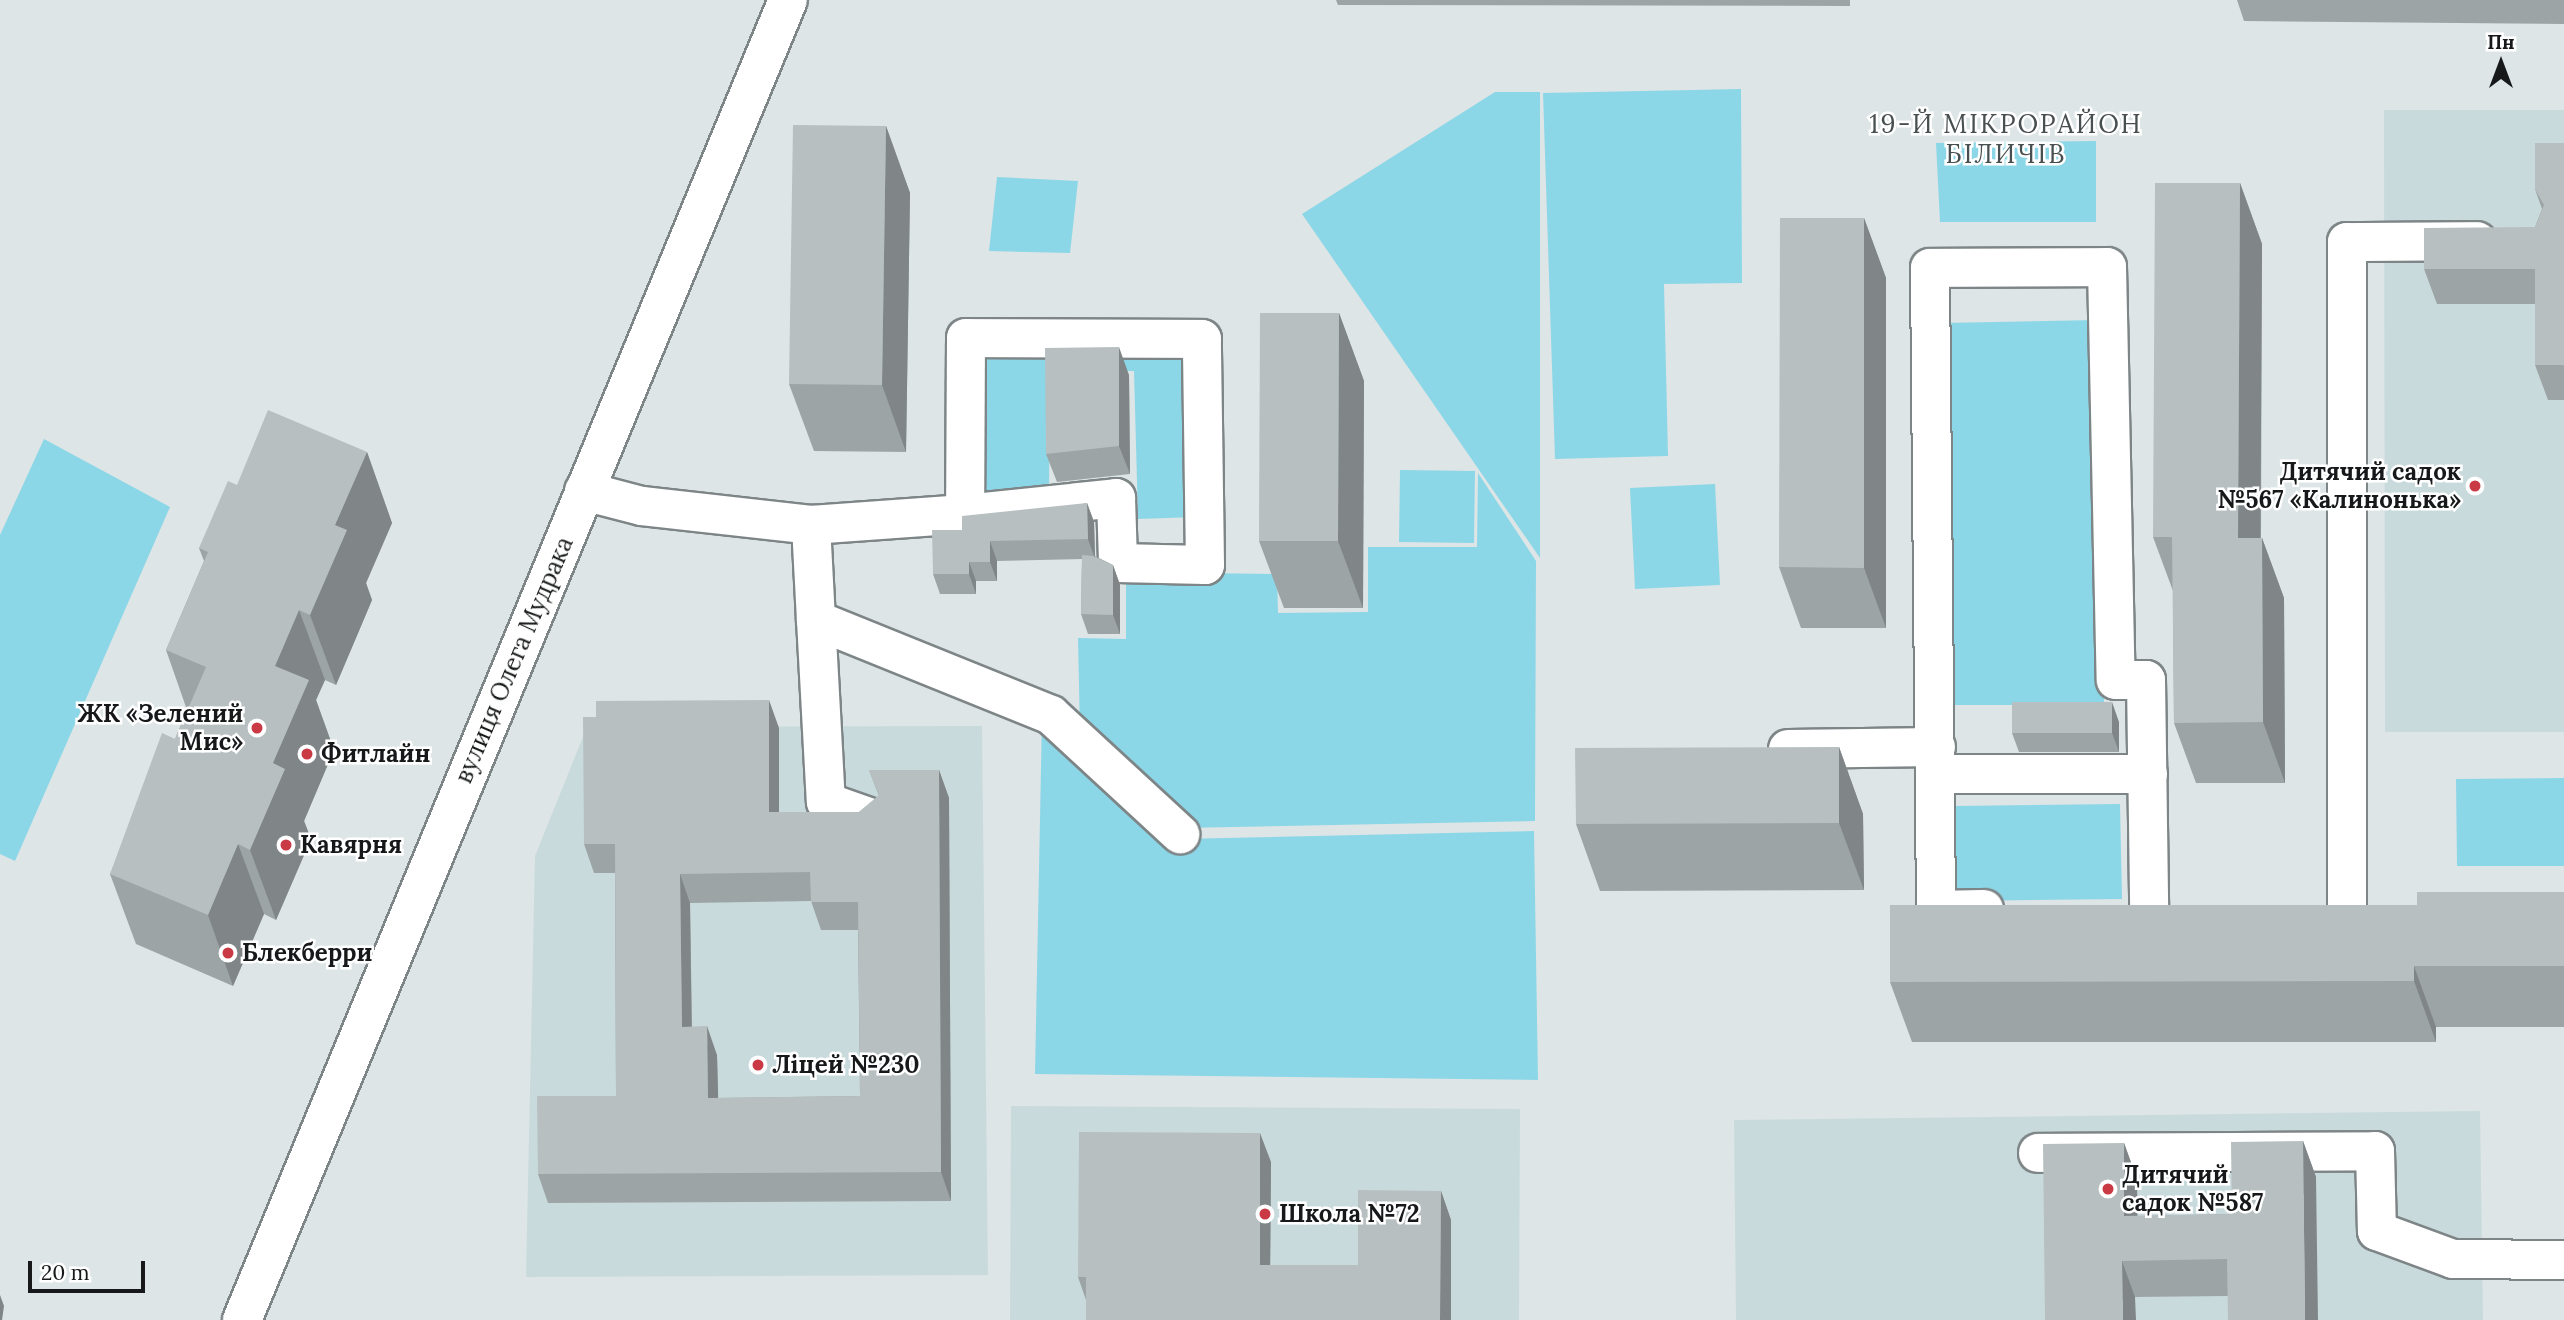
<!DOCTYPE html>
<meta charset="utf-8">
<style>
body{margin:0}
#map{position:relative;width:2564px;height:1320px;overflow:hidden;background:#dde5e6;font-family:Lora,serif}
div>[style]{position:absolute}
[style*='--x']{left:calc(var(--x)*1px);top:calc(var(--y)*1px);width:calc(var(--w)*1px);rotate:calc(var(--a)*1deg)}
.built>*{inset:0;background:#c9dadd}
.green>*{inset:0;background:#8cd7e7}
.roads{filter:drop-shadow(2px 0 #7e8587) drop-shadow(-2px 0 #7e8587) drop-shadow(0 2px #7e8587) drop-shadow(0 -2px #7e8587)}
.minor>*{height:38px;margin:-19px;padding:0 19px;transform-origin:19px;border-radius:19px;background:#fff}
.wall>*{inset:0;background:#9da4a6}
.shaded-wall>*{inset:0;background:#808687}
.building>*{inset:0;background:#b7bfc1}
.dots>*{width:19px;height:19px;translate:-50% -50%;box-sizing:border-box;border:4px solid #fff;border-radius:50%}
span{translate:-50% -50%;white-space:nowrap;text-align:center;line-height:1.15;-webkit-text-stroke:5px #fff;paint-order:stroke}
.poi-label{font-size:24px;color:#161819;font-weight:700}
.right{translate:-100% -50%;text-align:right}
.left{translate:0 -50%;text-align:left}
.street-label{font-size:24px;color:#161819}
.neighbourhood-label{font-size:26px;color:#484f50;letter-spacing:2px}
.north{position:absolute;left:2466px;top:28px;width:70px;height:70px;-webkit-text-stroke:5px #fff;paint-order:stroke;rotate:0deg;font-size:19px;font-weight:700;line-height:28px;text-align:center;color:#161819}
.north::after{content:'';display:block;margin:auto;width:24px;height:32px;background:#161819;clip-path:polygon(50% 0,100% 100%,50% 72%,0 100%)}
.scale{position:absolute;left:28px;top:1261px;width:117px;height:32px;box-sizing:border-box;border:4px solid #161819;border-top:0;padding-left:9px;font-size:21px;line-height:24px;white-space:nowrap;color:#161819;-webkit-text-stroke:5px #fff;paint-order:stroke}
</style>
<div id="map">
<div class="built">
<i style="clip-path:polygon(2384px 110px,2564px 110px,2564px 732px,2385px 732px)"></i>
<i style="clip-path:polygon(982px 726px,988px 1275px,526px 1277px,535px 856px,587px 727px)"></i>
<i style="clip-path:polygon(1011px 1106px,1520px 1109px,1519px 1320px,1010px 1320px)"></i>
<i style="clip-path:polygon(2480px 1111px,2483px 1320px,1736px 1320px,1734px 1120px)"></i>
</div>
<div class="green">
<i style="clip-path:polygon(1741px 89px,1742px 283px,1664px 284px,1668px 456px,1555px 459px,1543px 93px)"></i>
<i style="clip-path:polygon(1495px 92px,1540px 92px,1540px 558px,1302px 214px)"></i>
<i style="clip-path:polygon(2096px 141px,2096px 222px,1940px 222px,1936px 143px)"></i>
<i style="clip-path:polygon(997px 177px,1078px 181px,1070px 253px,989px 251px)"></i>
<i style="clip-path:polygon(2099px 320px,2104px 705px,1946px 705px,1941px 323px)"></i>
<i style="clip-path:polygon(970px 341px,1195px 343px,1196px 517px,1138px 519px,1134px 371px,1050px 370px,1049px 491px,970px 491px)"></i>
<i style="clip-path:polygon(44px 439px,170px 507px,15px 861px,0 854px,0 535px)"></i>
<i style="clip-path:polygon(1400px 470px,1475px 471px,1474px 543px,1399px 542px)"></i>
<i style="clip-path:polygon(1478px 473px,1536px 561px,1535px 821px,1183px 828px,1080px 732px,1078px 638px,1126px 639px,1126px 572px,1277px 574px,1278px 613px,1368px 612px,1368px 547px,1477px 547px)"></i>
<i style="clip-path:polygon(1715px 484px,1720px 585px,1635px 589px,1630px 488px)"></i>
<i style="clip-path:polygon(1042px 716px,1178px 839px,1534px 831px,1538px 1080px,1035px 1074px)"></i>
<i style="clip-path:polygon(2564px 778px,2564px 866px,2457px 866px,2456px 779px)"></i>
<i style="clip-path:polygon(2120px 804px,2122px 899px,1957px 901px,1954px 806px)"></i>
</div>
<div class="roads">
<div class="minor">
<i style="--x:584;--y:491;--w:60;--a:14.5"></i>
<i style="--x:642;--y:506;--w:170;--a:6.4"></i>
<i style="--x:811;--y:525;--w:154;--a:-4.1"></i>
<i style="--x:965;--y:514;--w:152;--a:-6"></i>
<i style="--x:1116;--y:498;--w:65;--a:88.2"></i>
<i style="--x:1118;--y:563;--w:87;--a:1.3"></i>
<i style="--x:1205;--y:565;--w:226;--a:-90.8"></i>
<i style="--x:1202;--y:339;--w:236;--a:-179.8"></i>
<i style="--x:966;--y:338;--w:176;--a:90.3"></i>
<i style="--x:811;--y:525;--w:95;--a:87"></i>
<i style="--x:816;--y:620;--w:253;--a:22"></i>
<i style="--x:1051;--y:715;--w:176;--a:42.7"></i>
<i style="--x:816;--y:620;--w:182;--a:86.9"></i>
<i style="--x:826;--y:802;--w:46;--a:19.2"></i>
<i style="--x:1788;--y:749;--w:148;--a:-0.8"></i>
<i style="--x:1937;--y:774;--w:211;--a:0"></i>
<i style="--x:2347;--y:907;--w:665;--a:-90"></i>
<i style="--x:2347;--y:242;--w:130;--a:-0.4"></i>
<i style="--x:1984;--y:909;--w:48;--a:178.8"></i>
<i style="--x:1936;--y:910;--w:642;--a:-90.54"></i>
<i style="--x:1930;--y:268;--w:177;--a:-0.3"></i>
<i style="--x:2107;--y:267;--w:413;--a:88.8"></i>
<i style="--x:2116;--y:680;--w:30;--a:0"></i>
<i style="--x:2146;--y:680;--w:228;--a:89.2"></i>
<i style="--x:2038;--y:1153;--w:337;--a:-0.3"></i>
<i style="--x:2375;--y:1151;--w:80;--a:88.6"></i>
<i style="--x:2377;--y:1231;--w:81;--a:20.2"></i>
<i style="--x:2453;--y:1259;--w:111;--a:0.5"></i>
<i style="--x:242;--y:1320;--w:1428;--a:-67.53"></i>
</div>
</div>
<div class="wall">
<i style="clip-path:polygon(1336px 0,1850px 0,1850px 6px,1338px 5px)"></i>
<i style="clip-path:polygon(2237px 0,2564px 0,2564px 24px,2244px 21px)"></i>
<i style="clip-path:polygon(886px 126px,910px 193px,906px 452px,814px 451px,789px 384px)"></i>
<i style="clip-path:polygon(2564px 143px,2564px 400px,2548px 400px,2535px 365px,2535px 304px,2437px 304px,2424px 269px,2535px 227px,2542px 209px,2535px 189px)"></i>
<i style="clip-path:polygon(2240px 183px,2262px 244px,2261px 538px,2262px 538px,2284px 598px,2285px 783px,2196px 783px,2174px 723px,2173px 591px,2153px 537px)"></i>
<i style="clip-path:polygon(1864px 218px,1886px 278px,1886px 628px,1801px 628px,1779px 567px)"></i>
<i style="clip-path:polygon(1339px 313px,1364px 381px,1363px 608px,1284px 608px,1259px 541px)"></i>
<i style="clip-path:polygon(1129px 375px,1130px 474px,1057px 482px,1046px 454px)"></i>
<i style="clip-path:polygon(367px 452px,392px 523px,366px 583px,372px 600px,336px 685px,325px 680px,316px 700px,334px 750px,304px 821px,311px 839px,276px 920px,264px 914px,233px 986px,136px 944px,110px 874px,175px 739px,187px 710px,166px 650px,204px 561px,199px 548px)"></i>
<i style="clip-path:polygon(1087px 503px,1094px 522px,1095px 556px,1113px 565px,1120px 585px,1120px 634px,1088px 634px,1081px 614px,1082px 559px,997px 561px,997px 581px,976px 581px,976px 594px,940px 594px,933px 574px,962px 530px)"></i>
<i style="clip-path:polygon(2119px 722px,2119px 752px,2019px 752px,2012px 733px)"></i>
<i style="clip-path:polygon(evenodd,779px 728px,779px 812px,859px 812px,879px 796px,869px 770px,939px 770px,949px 798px,951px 1201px,548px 1203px,538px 1174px,616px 1096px,615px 873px,594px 873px,584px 844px,779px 728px,811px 901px,821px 930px,858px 930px,860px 1096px,718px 1098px,717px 1055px,692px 1027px,690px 903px,811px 901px)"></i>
<i style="clip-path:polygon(1839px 747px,1863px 814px,1864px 890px,1600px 891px,1576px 824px)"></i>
<i style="clip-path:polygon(2564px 892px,2564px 1027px,2436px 1027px,2436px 1042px,1912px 1042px,1890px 982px,2417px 905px)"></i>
<i style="clip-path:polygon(2303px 1141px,2316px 1177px,2228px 1296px,2135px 1297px,2045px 1320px,2124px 1143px,2137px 1179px,2137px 1216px,2232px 1214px)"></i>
<i style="clip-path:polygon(1271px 1162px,1270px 1265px,1358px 1265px,1441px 1191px,1451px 1220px,1451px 1320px,1086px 1300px,1078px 1277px)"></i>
</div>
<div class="shaded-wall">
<i style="clip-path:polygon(886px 126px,910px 193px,906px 452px,882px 385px)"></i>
<i style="clip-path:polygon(2240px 183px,2262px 244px,2260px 598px,2238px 538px)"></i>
<i style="clip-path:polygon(1864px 218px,1886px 278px,1886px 628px,1864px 568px)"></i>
<i style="clip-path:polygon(1339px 313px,1364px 381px,1363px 608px,1338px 541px)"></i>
<i style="clip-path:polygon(1119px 347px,1129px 375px,1130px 474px,1119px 446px)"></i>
<i style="clip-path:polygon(367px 452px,392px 523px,366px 583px,372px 600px,336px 685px,310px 615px,335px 525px)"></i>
<i style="clip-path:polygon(1087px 503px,1094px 522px,1095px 559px,1088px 539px)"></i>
<i style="clip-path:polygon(2262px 538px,2284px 598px,2285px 783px,2263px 722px)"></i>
<i style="clip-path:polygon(990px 541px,997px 561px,997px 581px,990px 562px)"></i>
<i style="clip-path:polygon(969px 562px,976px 581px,976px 594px,969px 574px)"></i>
<i style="clip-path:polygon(1113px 565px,1120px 585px,1120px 634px,1113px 615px)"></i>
<i style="clip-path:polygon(299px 610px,325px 680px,316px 700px,334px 750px,304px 821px,311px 839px,276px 920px,250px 850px,273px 763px,275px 666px)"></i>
<i style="clip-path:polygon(769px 700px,779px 728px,779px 841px,769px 812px)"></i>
<i style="clip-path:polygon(2112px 702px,2119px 722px,2119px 752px,2112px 733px)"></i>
<i style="clip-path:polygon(1839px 747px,1863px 814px,1864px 890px,1839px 823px)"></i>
<i style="clip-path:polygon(939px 770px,949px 798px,951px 1201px,941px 1172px)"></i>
<i style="clip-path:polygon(238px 844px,264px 914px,233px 986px,208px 915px)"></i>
<i style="clip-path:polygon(680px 874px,690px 903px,692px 1055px,682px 1027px)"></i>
<i style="clip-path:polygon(2414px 966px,2436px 1027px,2436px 1042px,2414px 981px)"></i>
<i style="clip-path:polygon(707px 1026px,717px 1055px,719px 1127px,708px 1098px)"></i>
<i style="clip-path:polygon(1260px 1133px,1271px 1162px,1270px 1294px,1260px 1265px)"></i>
<i style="clip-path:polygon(2303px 1141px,2316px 1177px,2318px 1320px,2305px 1320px)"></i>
<i style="clip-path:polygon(2124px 1143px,2137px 1179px,2138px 1252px,2124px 1216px)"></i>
<i style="clip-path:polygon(1441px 1191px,1451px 1220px,1451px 1320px,1440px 1320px)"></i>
<i style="clip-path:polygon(2122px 1261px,2135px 1297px,2136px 1320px,2123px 1320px)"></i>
<i style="clip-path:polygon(0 1295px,4px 1306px,2px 1320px,0 1320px)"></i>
</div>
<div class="building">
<i style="clip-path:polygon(793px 125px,886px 126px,882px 385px,789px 384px)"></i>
<i style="clip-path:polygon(2535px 143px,2564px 143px,2564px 365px,2535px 365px,2535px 269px,2424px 269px,2424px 228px,2535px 227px,2544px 205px,2535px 189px)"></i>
<i style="clip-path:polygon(2155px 183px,2240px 183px,2238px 538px,2262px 538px,2263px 722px,2174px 723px,2172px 537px,2153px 537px)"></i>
<i style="clip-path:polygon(1780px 218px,1864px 218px,1864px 568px,1779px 567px)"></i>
<i style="clip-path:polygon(1260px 313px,1339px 313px,1338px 541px,1259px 541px)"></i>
<i style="clip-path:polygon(1119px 347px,1119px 446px,1046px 454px,1045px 348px)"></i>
<i style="clip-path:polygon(268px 410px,367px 452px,335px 525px,347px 530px,310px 615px,299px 610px,275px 666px,309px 680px,273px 763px,285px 769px,250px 850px,238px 844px,208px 915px,110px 874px,162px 733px,175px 739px,206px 667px,166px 650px,208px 552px,199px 548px,228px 481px,237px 485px)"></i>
<i style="clip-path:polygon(1087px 503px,1088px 539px,990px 541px,990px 562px,969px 562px,969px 574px,933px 574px,932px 530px,962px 530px,962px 516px)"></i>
<i style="clip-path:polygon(1082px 555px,1093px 556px,1113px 565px,1113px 615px,1081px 614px)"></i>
<i style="clip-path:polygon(evenodd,769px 700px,769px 812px,859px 812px,879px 795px,869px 770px,939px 770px,941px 1172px,538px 1174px,537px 1096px,616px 1096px,615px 844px,584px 844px,583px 717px,596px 717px,596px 701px,769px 700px,810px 872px,811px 902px,858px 902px,860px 1096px,708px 1098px,707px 1026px,682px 1027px,680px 874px,810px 872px)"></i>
<i style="clip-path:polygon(2012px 702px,2112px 702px,2112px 733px,2012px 733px)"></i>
<i style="clip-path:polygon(1839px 747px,1839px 823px,1576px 824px,1575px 748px)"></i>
<i style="clip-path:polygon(2417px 892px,2564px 892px,2564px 966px,2414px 966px,2414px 981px,1890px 982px,1890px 905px,2417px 905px)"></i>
<i style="clip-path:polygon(1079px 1132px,1260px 1133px,1260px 1265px,1358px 1265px,1358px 1190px,1441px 1191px,1440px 1320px,1086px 1320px,1086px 1277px,1078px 1277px)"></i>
<i style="clip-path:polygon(2303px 1141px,2305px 1320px,2228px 1320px,2227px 1259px,2122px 1261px,2123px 1320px,2045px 1320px,2043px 1144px,2124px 1143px,2124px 1216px,2232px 1214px,2231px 1142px)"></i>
</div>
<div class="dots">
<i style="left:2475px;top:486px;background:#ca3a45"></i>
<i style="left:257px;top:728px;background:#ca3a45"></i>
<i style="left:307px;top:754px;background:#ca3a45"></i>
<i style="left:286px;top:845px;background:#ca3a45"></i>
<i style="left:228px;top:953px;background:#ca3a45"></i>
<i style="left:758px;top:1065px;background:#ca3a45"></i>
<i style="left:2108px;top:1189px;background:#ca3a45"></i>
<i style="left:1265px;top:1214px;background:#ca3a45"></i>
</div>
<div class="poi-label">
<span class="right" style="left:2461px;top:486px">Дитячий садок<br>№567 «Калинонька»</span>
<span class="right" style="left:243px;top:728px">ЖК «Зелений<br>Мис»</span>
<span class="left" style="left:321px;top:754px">Фитлайн</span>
<span class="left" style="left:300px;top:845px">Кавярня</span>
<span class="left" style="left:242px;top:953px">Блекберри</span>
<span class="left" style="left:772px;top:1065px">Ліцей №230</span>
<span class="left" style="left:2122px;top:1189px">Дитячий<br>садок №587</span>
<span class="left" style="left:1279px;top:1214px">Школа №72</span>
</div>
<div class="street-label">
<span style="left:514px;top:660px;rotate:-67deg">вулиця Олега Мудрака</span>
</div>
<div class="neighbourhood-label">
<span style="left:2006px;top:139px">19-Й МІКРОРАЙОН<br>БІЛИЧІВ</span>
</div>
<div class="north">Пн</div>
<div class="scale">20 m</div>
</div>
